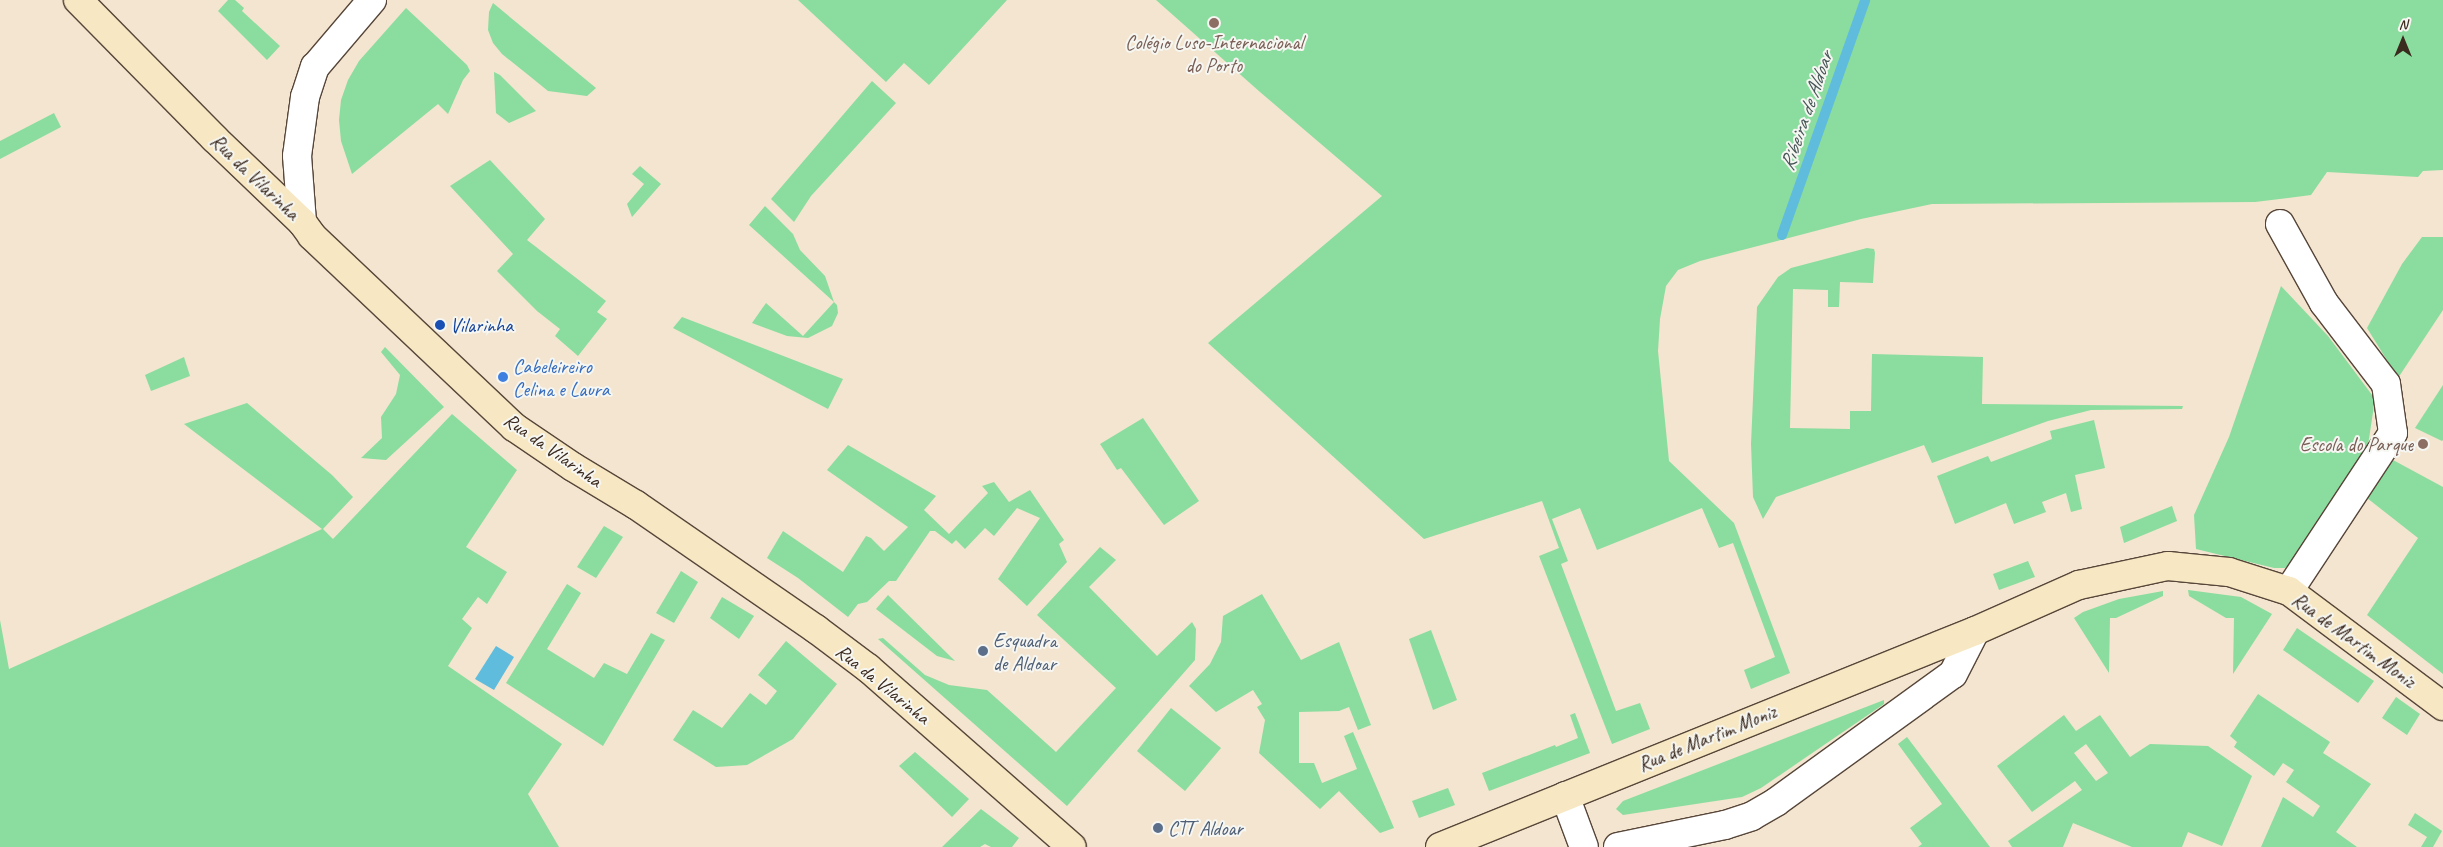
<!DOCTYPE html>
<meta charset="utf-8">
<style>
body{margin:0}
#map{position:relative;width:2443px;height:847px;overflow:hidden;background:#f3e5cf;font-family:Caveat,sans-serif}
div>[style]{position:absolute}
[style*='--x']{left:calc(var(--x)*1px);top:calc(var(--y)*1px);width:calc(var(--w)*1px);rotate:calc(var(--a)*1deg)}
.green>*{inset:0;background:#8add9e}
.water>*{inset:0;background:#5fbcdd}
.stream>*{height:10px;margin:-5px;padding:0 5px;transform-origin:5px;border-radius:5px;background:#5fbcdd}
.roads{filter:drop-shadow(1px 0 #574639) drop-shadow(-1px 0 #574639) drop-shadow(0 1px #574639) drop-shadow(0 -1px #574639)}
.street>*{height:28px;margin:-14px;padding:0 14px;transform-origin:14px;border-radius:14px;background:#fff}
.secondary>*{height:28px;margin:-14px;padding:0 14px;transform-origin:14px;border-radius:14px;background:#f7e8c3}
.dots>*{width:14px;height:14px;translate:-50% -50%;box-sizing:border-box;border:2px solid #f6f6f2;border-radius:50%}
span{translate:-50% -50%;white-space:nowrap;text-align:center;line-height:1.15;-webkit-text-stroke:4px #f6f6f2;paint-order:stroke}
.education-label{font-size:20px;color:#785e54}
.right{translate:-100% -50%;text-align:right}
.street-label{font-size:20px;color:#3b2a1e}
.transit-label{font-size:20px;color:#164399}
.left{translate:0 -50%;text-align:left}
.shop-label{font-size:20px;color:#366cbe}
.service-label{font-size:20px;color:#4e5e75}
.water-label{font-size:21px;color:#465657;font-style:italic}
.north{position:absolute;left:2378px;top:15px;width:50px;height:50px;-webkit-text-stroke:4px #f6f6f2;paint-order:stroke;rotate:0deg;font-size:14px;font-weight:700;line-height:20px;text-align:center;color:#3b2a1e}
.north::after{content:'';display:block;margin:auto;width:18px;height:22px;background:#3b2a1e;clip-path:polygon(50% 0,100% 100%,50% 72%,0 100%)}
</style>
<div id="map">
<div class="green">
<i style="clip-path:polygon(228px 0,235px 0,244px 8px,242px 11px,280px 46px,267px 60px,218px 11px)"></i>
<i style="clip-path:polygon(798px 0,1007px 0,929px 85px,904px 63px,886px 82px)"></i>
<i style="clip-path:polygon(1156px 0,2443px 0,2443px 170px,2423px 171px,2418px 177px,2327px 172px,2311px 195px,2255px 202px,1932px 204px,1861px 219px,1700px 261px,1678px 270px,1666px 286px,1660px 319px,1658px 351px,1669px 461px,1734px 523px,1790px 673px,1751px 689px,1744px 670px,1775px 657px,1733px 543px,1719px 548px,1702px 508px,1597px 550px,1580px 508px,1552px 519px,1568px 561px,1561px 564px,1616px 711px,1640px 703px,1650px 729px,1612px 744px,1539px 556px,1559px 548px,1542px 501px,1424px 539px,1208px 343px,1382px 196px,1260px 92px)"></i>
<i style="clip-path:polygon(493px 3px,596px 88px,587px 96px,548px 91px,532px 78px,502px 54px,493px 43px,488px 30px,489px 12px)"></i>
<i style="clip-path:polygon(406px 8px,467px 65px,470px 71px,463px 80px,448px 114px,438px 104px,352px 174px,341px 141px,339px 120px,341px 100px,348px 80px,359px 61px)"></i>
<i style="clip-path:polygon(494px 72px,500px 75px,536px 111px,509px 123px,496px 113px)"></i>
<i style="clip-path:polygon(872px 81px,896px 103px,811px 196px,794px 222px,771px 199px)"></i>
<i style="clip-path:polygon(54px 113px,61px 127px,0 159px,0 141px)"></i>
<i style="clip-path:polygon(490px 160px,545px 219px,527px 240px,606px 301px,597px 312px,607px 319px,578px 356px,555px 336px,560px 329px,537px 311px,497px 271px,513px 254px,450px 186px)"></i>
<i style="clip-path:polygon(640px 166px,661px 184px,632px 217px,627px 204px,644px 184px,632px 174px)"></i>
<i style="clip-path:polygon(765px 206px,793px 234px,800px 250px,825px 276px,834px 302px,837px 305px,838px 313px,832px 326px,808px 338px,787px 336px,752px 323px,766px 303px,803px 336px,834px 302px,749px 225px)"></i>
<i style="clip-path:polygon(2422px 237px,2443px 237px,2443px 310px,2398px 378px,2367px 328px,2402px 264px)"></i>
<i style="clip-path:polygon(1867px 248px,1874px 249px,1875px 253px,1873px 283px,1840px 282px,1839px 307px,1828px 307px,1828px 290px,1793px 289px,1790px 428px,1850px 429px,1850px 411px,1871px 411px,1872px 354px,1983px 357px,1982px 404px,2183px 406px,2182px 409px,2091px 410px,2048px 421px,1932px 463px,1924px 445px,1776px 497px,1763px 519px,1753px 497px,1751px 444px,1757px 307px,1778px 277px,1791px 268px)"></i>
<i style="clip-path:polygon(2281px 286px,2328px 336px,2375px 399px,2367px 452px,2295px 561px,2285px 568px,2274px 568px,2196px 549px,2194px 515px,2229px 437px)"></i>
<i style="clip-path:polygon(682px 317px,843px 379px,828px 409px,673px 328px)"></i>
<i style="clip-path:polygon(385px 347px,444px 407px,386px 460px,361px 458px,382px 438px,381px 417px,396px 394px,400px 375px,381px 352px)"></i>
<i style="clip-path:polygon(184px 357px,190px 376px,151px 391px,145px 375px)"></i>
<i style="clip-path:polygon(2443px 385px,2443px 440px,2442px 441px,2415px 428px)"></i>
<i style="clip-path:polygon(247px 403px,332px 475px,353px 497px,323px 529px,333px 539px,452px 414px,517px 470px,466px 547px,507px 572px,487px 604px,478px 597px,462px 619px,472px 628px,448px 666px,562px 744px,528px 794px,559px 847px,0 847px,0 620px,9px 669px,322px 529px,184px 424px)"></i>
<i style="clip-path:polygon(1143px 418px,1199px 501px,1164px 525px,1121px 468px,1117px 470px,1100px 444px)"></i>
<i style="clip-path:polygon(2094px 420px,2105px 468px,2075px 475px,2082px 509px,2071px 512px,2066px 493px,2042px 502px,2046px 512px,2014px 524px,2006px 503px,1955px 524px,1937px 476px,1988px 456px,1991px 462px,2052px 439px,2050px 431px)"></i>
<i style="clip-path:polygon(848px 445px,936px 496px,924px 510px,949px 534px,988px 493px,982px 486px,994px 482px,1009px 502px,1030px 490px,1064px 540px,1059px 544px,1067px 562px,1027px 606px,998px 579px,1040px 518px,1017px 508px,994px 536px,985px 528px,965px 549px,956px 540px,952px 544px,935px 531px,930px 531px,896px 581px,889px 581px,867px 602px,858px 604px,848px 617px,798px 578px,767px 558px,783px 531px,843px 572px,866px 536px,871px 538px,884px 551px,908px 527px,827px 470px)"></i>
<i style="clip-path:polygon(2393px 460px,2443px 487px,2443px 674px,2367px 615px,2418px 538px,2367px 498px)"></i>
<i style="clip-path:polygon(2172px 506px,2177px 521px,2124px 543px,2120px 527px)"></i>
<i style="clip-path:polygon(604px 526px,623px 537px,596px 578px,577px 567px)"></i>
<i style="clip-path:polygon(1100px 547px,1116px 560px,1089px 587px,1157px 656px,1192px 622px,1196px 629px,1195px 660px,1067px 806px,878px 639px,883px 638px,925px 675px,949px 685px,987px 690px,1056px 752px,1116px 688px,1037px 615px)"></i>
<i style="clip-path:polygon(2028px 561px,2035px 577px,1999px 590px,1993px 574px)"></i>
<i style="clip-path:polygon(681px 571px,698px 582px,674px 623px,656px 613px)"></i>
<i style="clip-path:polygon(567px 584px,581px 593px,547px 649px,594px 678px,604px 663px,627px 674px,651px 633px,665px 640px,603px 746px,506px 683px)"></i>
<i style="clip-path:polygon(2188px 590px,2241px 597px,2272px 614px,2233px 674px,2234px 618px,2226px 618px,2189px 596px)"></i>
<i style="clip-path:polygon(2163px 591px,2163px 596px,2116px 618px,2110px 618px,2109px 673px,2074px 618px,2083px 612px,2119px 599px)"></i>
<i style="clip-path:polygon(1262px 594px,1301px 660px,1339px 642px,1371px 725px,1358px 730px,1349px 707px,1339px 711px,1299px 712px,1299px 763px,1314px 763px,1322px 783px,1357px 769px,1344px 736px,1353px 732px,1394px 828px,1380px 833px,1339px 791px,1320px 809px,1259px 753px,1265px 720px,1257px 707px,1262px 704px,1253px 690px,1216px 712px,1189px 686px,1210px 664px,1221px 642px,1223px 616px)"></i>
<i style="clip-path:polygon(888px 595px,955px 661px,937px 656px,876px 609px)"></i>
<i style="clip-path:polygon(722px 597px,754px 616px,739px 639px,710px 618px)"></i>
<i style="clip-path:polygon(2297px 628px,2374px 681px,2358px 703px,2283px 650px)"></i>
<i style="clip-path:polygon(1431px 630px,1457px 700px,1433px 710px,1409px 639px)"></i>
<i style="clip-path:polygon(786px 641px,837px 684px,793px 739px,747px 765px,716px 767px,673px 740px,693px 710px,722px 728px,750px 693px,766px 705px,777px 691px,758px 675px)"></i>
<i style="clip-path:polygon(2258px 694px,2330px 742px,2323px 753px,2371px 784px,2336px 832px,2357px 847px,2261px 847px,2283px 797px,2313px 817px,2320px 806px,2286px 782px,2294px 770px,2283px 763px,2274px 776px,2234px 747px,2237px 742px,2230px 736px)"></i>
<i style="clip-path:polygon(2396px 697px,2420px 714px,2407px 735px,2382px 718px)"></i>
<i style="clip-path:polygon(1884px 700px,1884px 704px,1761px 788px,1742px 797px,1623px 815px,1616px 809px,1623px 801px)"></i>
<i style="clip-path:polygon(1171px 708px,1221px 748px,1185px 791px,1137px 751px)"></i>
<i style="clip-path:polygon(1575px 713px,1590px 753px,1489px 791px,1482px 773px,1555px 745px,1556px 747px,1578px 738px,1570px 715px)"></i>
<i style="clip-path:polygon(evenodd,2064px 715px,2076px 731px,2100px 715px,2130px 757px,2150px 744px,2208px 746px,2252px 776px,2222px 846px,2188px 832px,2182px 847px,2132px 847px,2073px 823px,2063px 847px,2012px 847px,2008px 841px,2082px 790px,2075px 781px,2032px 812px,1997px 766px,2064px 715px,2086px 744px,2108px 773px,2096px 781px,2074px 753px,2086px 744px)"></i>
<i style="clip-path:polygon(1907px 737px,1990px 847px,1918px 847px,1922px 844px,1910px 828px,1942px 804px,1898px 744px)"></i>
<i style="clip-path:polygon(915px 752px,969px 799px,952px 817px,899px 766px)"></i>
<i style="clip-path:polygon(1448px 788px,1455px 805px,1419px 818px,1412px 801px)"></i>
<i style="clip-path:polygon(981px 809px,1019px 838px,1012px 847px,991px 847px,985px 844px,980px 847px,942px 847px)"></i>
<i style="clip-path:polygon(2415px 813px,2442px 831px,2433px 847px,2421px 847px,2427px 837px,2408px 825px)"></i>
</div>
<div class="water">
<i style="clip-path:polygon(496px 646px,514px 657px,494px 690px,475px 679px)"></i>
</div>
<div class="stream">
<i style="--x:1782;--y:235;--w:249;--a:-70.5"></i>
</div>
<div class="roads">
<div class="street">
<i style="--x:302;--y:222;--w:66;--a:-94.3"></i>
<i style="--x:297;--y:156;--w:60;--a:-82.3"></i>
<i style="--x:305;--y:97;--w:32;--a:-72"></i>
<i style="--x:315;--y:67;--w:88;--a:-49.6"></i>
<i style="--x:2280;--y:224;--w:90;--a:60.9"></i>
<i style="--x:2324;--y:303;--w:102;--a:52.6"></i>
<i style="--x:2386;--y:384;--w:49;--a:81.9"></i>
<i style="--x:2393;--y:433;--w:189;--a:123.4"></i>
<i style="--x:1565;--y:796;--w:54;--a:69.6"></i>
<i style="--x:1618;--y:847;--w:109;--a:-11.6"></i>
<i style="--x:1725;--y:825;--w:28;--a:-18"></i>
<i style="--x:1752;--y:816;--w:28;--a:-30"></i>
<i style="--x:1776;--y:802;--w:218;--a:-35.9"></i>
<i style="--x:1953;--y:674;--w:48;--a:-62.9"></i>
</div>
<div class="secondary">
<i style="--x:78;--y:0;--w:194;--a:45.4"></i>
<i style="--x:214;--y:138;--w:122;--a:43.7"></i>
<i style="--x:302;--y:222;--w:17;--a:54"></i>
<i style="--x:312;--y:236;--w:278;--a:43.4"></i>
<i style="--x:514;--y:427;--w:71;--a:34.1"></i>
<i style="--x:573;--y:467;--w:74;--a:31.1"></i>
<i style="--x:636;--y:505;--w:219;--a:34.6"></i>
<i style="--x:816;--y:629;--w:65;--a:36.9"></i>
<i style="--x:868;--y:668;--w:271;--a:41.3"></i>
<i style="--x:1440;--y:847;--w:577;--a:-21.99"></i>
<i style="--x:1975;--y:631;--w:114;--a:-23.9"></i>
<i style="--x:2079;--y:585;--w:91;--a:-12.1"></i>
<i style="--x:2168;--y:566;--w:61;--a:5.6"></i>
<i style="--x:2229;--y:572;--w:63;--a:17.6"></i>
<i style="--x:2289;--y:591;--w:192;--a:36.8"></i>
</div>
</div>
<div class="dots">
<i style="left:1214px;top:23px;background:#8d6e63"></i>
<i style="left:440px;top:325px;background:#1a4fb4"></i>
<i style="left:503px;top:377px;background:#3f7fe0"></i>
<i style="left:2423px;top:444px;background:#8d6e63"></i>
<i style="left:983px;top:651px;background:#5c6f8a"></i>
<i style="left:1158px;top:828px;background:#5c6f8a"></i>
</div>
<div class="education-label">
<span style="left:1214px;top:54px">Colégio Luso-Internacional<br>do Porto</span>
<span class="right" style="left:2413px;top:444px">Escola do Parque</span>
</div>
<div class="street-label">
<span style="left:255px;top:177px;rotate:44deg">Rua da Vilarinha</span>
<span style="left:553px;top:450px;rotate:35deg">Rua da Vilarinha</span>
<span style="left:2354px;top:640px;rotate:36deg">Rua de Martim Moniz</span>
<span style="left:883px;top:684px;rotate:39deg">Rua da Vilarinha</span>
<span style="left:1707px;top:738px;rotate:-22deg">Rua de Martim Moniz</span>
</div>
<div class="transit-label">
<span class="left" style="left:450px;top:325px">Vilarinha</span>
</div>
<div class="shop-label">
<span class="left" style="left:513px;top:378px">Cabeleireiro<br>Celina e Laura</span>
</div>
<div class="service-label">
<span class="left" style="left:993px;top:652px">Esquadra<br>de Aldoar</span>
<span class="left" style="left:1168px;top:828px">CTT Aldoar</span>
</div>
<div class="water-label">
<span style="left:1806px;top:111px;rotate:-71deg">Ribeira de Aldoar</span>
</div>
<div class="north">N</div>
</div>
